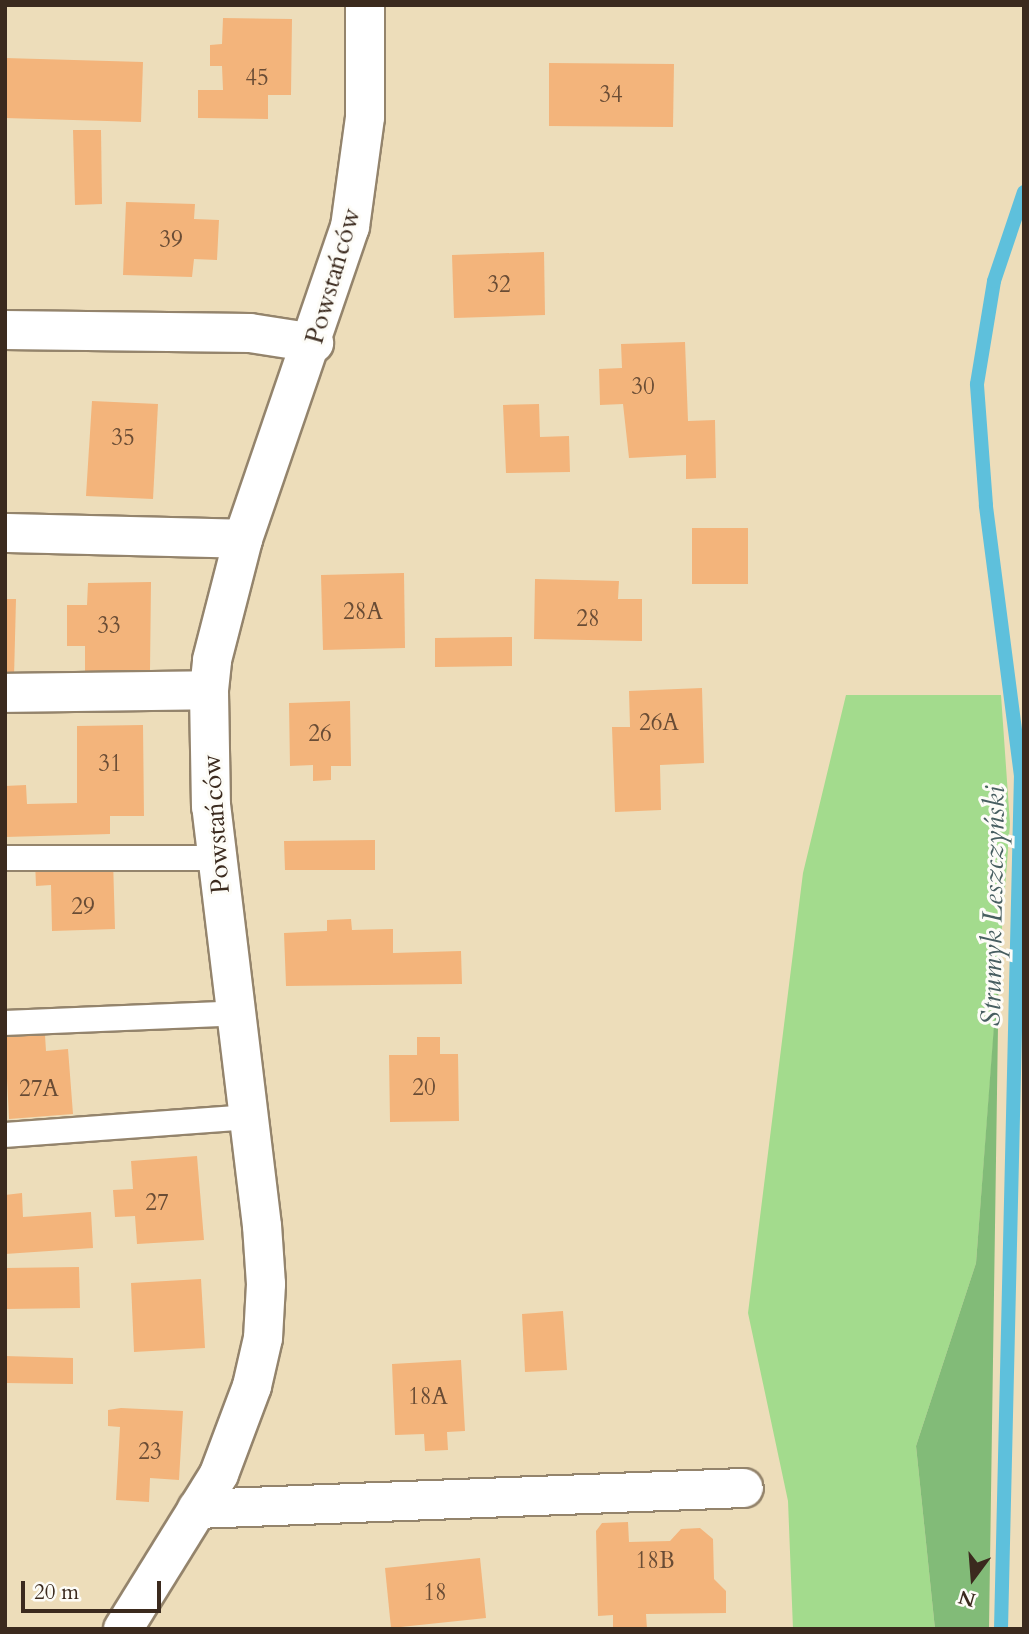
<!DOCTYPE html>
<meta charset="utf-8">
<style>
body{margin:0}
#map{position:relative;width:1029px;height:1634px;overflow:hidden;background:#edddba;font-family:Cardo,serif}
div>[style]{position:absolute}
[style*='--x']{left:calc(var(--x)*1px);top:calc(var(--y)*1px);width:calc(var(--w)*1px);rotate:calc(var(--a)*1deg)}
.green>*{inset:0;background:#a3db8d}
.forest>*{inset:0;background:#82bb78}
.stream>*{height:14px;margin:-7px;padding:0 7px;transform-origin:7px;border-radius:7px;background:#5ec0dc}
.building>*{inset:0;background:#f3b47b}
.roads{filter:drop-shadow(2px 0 #94846c) drop-shadow(-2px 0 #94846c) drop-shadow(0 2px #94846c) drop-shadow(0 -2px #94846c)}
.service>*{height:24px;margin:-12px;padding:0 12px;transform-origin:12px;border-radius:12px;background:#fff}
.minor>*{height:38px;margin:-19px;padding:0 19px;transform-origin:19px;border-radius:19px;background:#fff}
span{translate:-50% -50%;white-space:nowrap;text-align:center;line-height:1.15;-webkit-text-stroke:6px #fdfcf7;paint-order:stroke}
.number-label{font-size:23px;color:#694c35}
.number-label span{-webkit-text-stroke-width:0}
.street-label{font-size:26px;color:#3b2a1e}
.water-label{font-size:28px;color:#475e60;font-style:italic}
.frame{position:absolute;inset:0;border:7px solid #3b2a1e;pointer-events:none}
.north{position:absolute;left:938px;top:1543px;width:70px;height:70px;-webkit-text-stroke:5px #fdfcf7;paint-order:stroke;rotate:196deg;font-size:19px;font-weight:700;line-height:28px;text-align:center;color:#3b2a1e}
.north::after{content:'';display:block;margin:auto;width:24px;height:32px;background:#3b2a1e;clip-path:polygon(50% 0,100% 100%,50% 72%,0 100%)}
.scale{position:absolute;left:21px;top:1581px;width:140px;height:32px;box-sizing:border-box;border:4px solid #3b2a1e;border-top:0;padding-left:9px;font-size:21px;line-height:24px;white-space:nowrap;color:#3b2a1e;-webkit-text-stroke:5px #fdfcf7;paint-order:stroke}
</style>
<div id="map">
<div class="green">
<i style="clip-path:polygon(846px 695px,1001px 695px,1010px 824px,976px 1263px,916px 1446px,935px 1629px,793px 1629px,788px 1501px,748px 1313px,803px 873px)"></i>
</div>
<div class="forest">
<i style="clip-path:polygon(999px 959px,989px 1629px,935px 1629px,916px 1446px,976px 1263px)"></i>
</div>
<div class="stream">
<i style="--x:1001;--y:1629;--w:853;--a:-88.66"></i>
<i style="--x:1021;--y:776;--w:273;--a:-97.4"></i>
<i style="--x:986;--y:505;--w:121;--a:-94.3"></i>
<i style="--x:977;--y:384;--w:104;--a:-80.6"></i>
<i style="--x:994;--y:281;--w:94;--a:-71.4"></i>
</div>
<div class="building">
<i style="clip-path:polygon(223px 18px,292px 19px,291px 95px,268px 95px,268px 119px,198px 118px,198px 90px,223px 90px,222px 66px,210px 66px,210px 45px,222px 44px)"></i>
<i style="clip-path:polygon(5px 58px,143px 62px,141px 122px,5px 118px)"></i>
<i style="clip-path:polygon(549px 63px,674px 64px,673px 127px,549px 126px)"></i>
<i style="clip-path:polygon(73px 130px,101px 130px,102px 204px,75px 205px)"></i>
<i style="clip-path:polygon(126px 202px,195px 204px,194px 219px,219px 220px,217px 260px,194px 259px,192px 277px,123px 275px)"></i>
<i style="clip-path:polygon(544px 252px,545px 315px,454px 318px,452px 255px)"></i>
<i style="clip-path:polygon(685px 342px,688px 421px,715px 420px,716px 478px,686px 479px,686px 455px,629px 458px,623px 404px,600px 405px,599px 369px,622px 368px,621px 344px)"></i>
<i style="clip-path:polygon(92px 401px,158px 404px,153px 499px,86px 496px)"></i>
<i style="clip-path:polygon(539px 404px,540px 437px,569px 436px,570px 472px,506px 473px,503px 405px)"></i>
<i style="clip-path:polygon(692px 528px,748px 528px,748px 584px,692px 584px)"></i>
<i style="clip-path:polygon(404px 573px,405px 648px,323px 650px,321px 575px)"></i>
<i style="clip-path:polygon(535px 579px,619px 581px,618px 599px,642px 599px,642px 641px,534px 639px)"></i>
<i style="clip-path:polygon(151px 582px,150px 671px,85px 671px,85px 646px,67px 646px,67px 605px,87px 605px,88px 583px)"></i>
<i style="clip-path:polygon(5px 599px,16px 599px,14px 677px,5px 677px)"></i>
<i style="clip-path:polygon(512px 637px,512px 666px,435px 667px,435px 638px)"></i>
<i style="clip-path:polygon(702px 688px,704px 763px,660px 765px,661px 810px,615px 812px,612px 727px,630px 727px,629px 691px)"></i>
<i style="clip-path:polygon(350px 701px,351px 766px,331px 766px,331px 780px,313px 781px,313px 765px,290px 766px,289px 703px)"></i>
<i style="clip-path:polygon(143px 725px,144px 816px,110px 816px,110px 834px,5px 837px,5px 786px,26px 785px,27px 804px,77px 803px,77px 726px)"></i>
<i style="clip-path:polygon(375px 840px,375px 870px,285px 870px,284px 841px)"></i>
<i style="clip-path:polygon(113px 859px,115px 929px,52px 931px,51px 885px,36px 886px,35px 861px)"></i>
<i style="clip-path:polygon(351px 919px,352px 930px,393px 929px,393px 953px,461px 951px,462px 984px,286px 986px,284px 933px,327px 931px,327px 920px)"></i>
<i style="clip-path:polygon(45px 1035px,46px 1051px,68px 1049px,73px 1114px,9px 1119px,5px 1037px)"></i>
<i style="clip-path:polygon(417px 1037px,440px 1037px,440px 1054px,458px 1054px,459px 1121px,390px 1122px,389px 1055px,417px 1055px)"></i>
<i style="clip-path:polygon(197px 1156px,204px 1240px,137px 1244px,135px 1216px,115px 1217px,113px 1190px,133px 1189px,131px 1161px)"></i>
<i style="clip-path:polygon(22px 1193px,23px 1217px,91px 1212px,93px 1248px,5px 1254px,5px 1195px)"></i>
<i style="clip-path:polygon(79px 1267px,80px 1308px,5px 1309px,5px 1268px)"></i>
<i style="clip-path:polygon(201px 1279px,205px 1348px,134px 1352px,131px 1283px)"></i>
<i style="clip-path:polygon(563px 1311px,567px 1370px,525px 1372px,522px 1314px)"></i>
<i style="clip-path:polygon(5px 1356px,73px 1358px,73px 1384px,5px 1383px)"></i>
<i style="clip-path:polygon(461px 1360px,465px 1431px,447px 1432px,448px 1450px,425px 1451px,424px 1434px,395px 1435px,392px 1364px)"></i>
<i style="clip-path:polygon(121px 1408px,183px 1411px,179px 1480px,150px 1478px,149px 1502px,116px 1500px,120px 1427px,108px 1426px,108px 1410px)"></i>
<i style="clip-path:polygon(628px 1522px,629px 1542px,670px 1541px,681px 1529px,700px 1528px,713px 1539px,714px 1579px,726px 1591px,726px 1613px,646px 1614px,647px 1629px,613px 1629px,613px 1615px,598px 1616px,596px 1531px,602px 1523px)"></i>
<i style="clip-path:polygon(480px 1558px,486px 1618px,391px 1628px,385px 1568px)"></i>
</div>
<div class="roads">
<div class="service">
<i style="--x:5;--y:858;--w:211;--a:0"></i>
<i style="--x:5;--y:1023;--w:234;--a:-2.4"></i>
<i style="--x:5;--y:1135;--w:247;--a:-4.2"></i>
</div>
<div class="minor">
<i style="--x:5;--y:330;--w:245;--a:0.7"></i>
<i style="--x:250;--y:333;--w:65;--a:8.9"></i>
<i style="--x:5;--y:533;--w:238;--a:1.4"></i>
<i style="--x:5;--y:693;--w:204;--a:-0.8"></i>
<i style="--x:197;--y:1509;--w:547;--a:-2.2"></i>
<i style="--x:123;--y:1629;--w:182;--a:-58.2"></i>
<i style="--x:219;--y:1474;--w:94;--a:-69.4"></i>
<i style="--x:252;--y:1386;--w:49;--a:-77.1"></i>
<i style="--x:263;--y:1338;--w:54;--a:-86.8"></i>
<i style="--x:266;--y:1284;--w:58;--a:-93.9"></i>
<i style="--x:262;--y:1226;--w:422;--a:-96.9"></i>
<i style="--x:211;--y:807;--w:117;--a:-91"></i>
<i style="--x:209;--y:690;--w:30;--a:-84"></i>
<i style="--x:212;--y:660;--w:125;--a:-75.6"></i>
<i style="--x:243;--y:539;--w:330;--a:-71.1"></i>
<i style="--x:350;--y:227;--w:111;--a:-82.2"></i>
<i style="--x:365;--y:117;--w:112;--a:-90"></i>
</div>
</div>
<div class="number-label">
<span style="left:257px;top:78px">45</span>
<span style="left:611px;top:95px">34</span>
<span style="left:171px;top:240px">39</span>
<span style="left:499px;top:285px">32</span>
<span style="left:643px;top:387px">30</span>
<span style="left:123px;top:438px">35</span>
<span style="left:363px;top:612px">28A</span>
<span style="left:588px;top:619px">28</span>
<span style="left:109px;top:626px">33</span>
<span style="left:659px;top:723px">26A</span>
<span style="left:320px;top:734px">26</span>
<span style="left:110px;top:764px">31</span>
<span style="left:83px;top:907px">29</span>
<span style="left:424px;top:1088px">20</span>
<span style="left:39px;top:1089px">27A</span>
<span style="left:157px;top:1203px">27</span>
<span style="left:428px;top:1397px">18A</span>
<span style="left:150px;top:1452px">23</span>
<span style="left:655px;top:1561px">18B</span>
<span style="left:435px;top:1593px">18</span>
</div>
<div class="street-label">
<span style="left:333px;top:276px;rotate:-74deg">Powstańców</span>
<span style="left:216px;top:824px;rotate:-94deg">Powstańców</span>
</div>
<div class="water-label">
<span style="left:993px;top:906px;rotate:-89deg">Strumyk Leszczyński</span>
</div>
<div class="frame"></div>
<div class="north">N</div>
<div class="scale">20 m</div>
</div>
